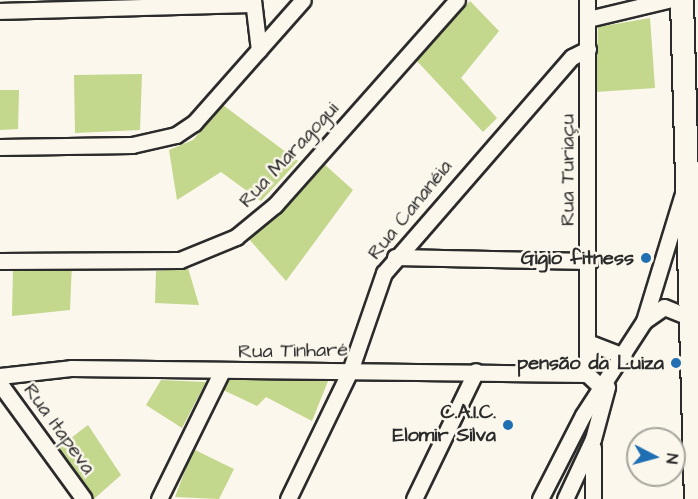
<!DOCTYPE html>
<meta charset="utf-8">
<style>
body{margin:0}
#map{position:relative;width:698px;height:499px;overflow:hidden;background:#fbf7ec;font-family:"Architects Daughter",sans-serif}
div>[style]{position:absolute}
[style*='--x']{left:calc(var(--x)*1px);top:calc(var(--y)*1px);width:calc(var(--w)*1px);rotate:calc(var(--a)*1deg)}
.green>*{inset:0;background:#c3d78d}
.roads{filter:drop-shadow(2px 0 #2b2b2b) drop-shadow(-2px 0 #2b2b2b) drop-shadow(0 2px #2b2b2b) drop-shadow(0 -2px #2b2b2b)}
.minor>*{height:15px;margin:-7.5px;padding:0 7.5px;transform-origin:7.5px;border-radius:7.5px;background:#fbf7ec}
.highway>*{height:22px;margin:-11px;padding:0 11px;transform-origin:11px;border-radius:11px;background:#fbf7ec}
.dots>*{width:16px;height:16px;translate:-50% -50%;box-sizing:border-box;border:3px solid #fbf7ec;border-radius:50%}
span{translate:-50% -50%;white-space:nowrap;text-align:center;line-height:1.15;-webkit-text-stroke:5px #fbf7ec;paint-order:stroke}
.street-label{font-size:20px;color:#2b2b2b}
.poi-label{font-size:20px;color:#2b2b2b;font-weight:700}
.right{translate:-100% -50%;text-align:right}
.north{position:absolute;left:626px;top:427px;width:60px;height:60px;box-sizing:border-box;background:#fbf7ec;border:2px solid #a8a59f;border-radius:50%;rotate:96deg;font-size:16px;font-weight:700;line-height:24px;text-align:center;color:#2b2b2b}
.north::after{content:'';display:block;margin:auto;width:21px;height:27px;background:#1f6fb2;clip-path:polygon(50% 0,100% 100%,50% 72%,0 100%)}
</style>
<div id="map">
<div class="green">
<i style="clip-path:polygon(470px 1px,499px 31px,461px 78px,497px 118px,483px 132px,416px 60px)"></i>
<i style="clip-path:polygon(650px 18px,655px 88px,596px 92px,598px 27px)"></i>
<i style="clip-path:polygon(142px 74px,140px 130px,75px 133px,74px 75px)"></i>
<i style="clip-path:polygon(0 90px,19px 90px,18px 129px,0 130px)"></i>
<i style="clip-path:polygon(223px 105px,298px 161px,261px 201px,221px 172px,177px 200px,169px 150px,193px 140px)"></i>
<i style="clip-path:polygon(323px 163px,353px 190px,286px 281px,249px 239px)"></i>
<i style="clip-path:polygon(72px 263px,70px 310px,12px 316px,13px 270px)"></i>
<i style="clip-path:polygon(188px 268px,199px 305px,155px 303px,156px 271px)"></i>
<i style="clip-path:polygon(227px 378px,328px 381px,312px 421px,266px 397px,257px 406px,221px 389px)"></i>
<i style="clip-path:polygon(161px 380px,206px 382px,182px 428px,146px 405px)"></i>
<i style="clip-path:polygon(88px 425px,121px 475px,94px 499px,54px 451px)"></i>
<i style="clip-path:polygon(193px 449px,234px 469px,219px 499px,175px 497px)"></i>
</div>
<div class="roads">
<div class="minor">
<i style="--x:253;--y:0;--w:50;--a:83.2"></i>
<i style="--x:587;--y:0;--w:374;--a:90"></i>
<i style="--x:587;--y:374;--w:19;--a:43"></i>
<i style="--x:0;--y:11;--w:253;--a:-1.6"></i>
<i style="--x:588;--y:19;--w:82;--a:-13.4"></i>
<i style="--x:0;--y:147;--w:132;--a:-0.9"></i>
<i style="--x:132;--y:145;--w:45;--a:-12.8"></i>
<i style="--x:176;--y:135;--w:22;--a:-34"></i>
<i style="--x:194;--y:123;--w:164;--a:-48.5"></i>
<i style="--x:395;--y:257;--w:195;--a:1.2"></i>
<i style="--x:0;--y:261;--w:180;--a:-0.3"></i>
<i style="--x:180;--y:260;--w:61;--a:-22.3"></i>
<i style="--x:236;--y:237;--w:50;--a:-39.4"></i>
<i style="--x:275;--y:205;--w:274;--a:-48.4"></i>
<i style="--x:644;--y:321;--w:24;--a:-35"></i>
<i style="--x:664;--y:307;--w:27;--a:22"></i>
<i style="--x:590;--y:343;--w:36;--a:21"></i>
<i style="--x:0;--y:376;--w:71;--a:-6.4"></i>
<i style="--x:71;--y:368;--w:516;--a:0.67"></i>
<i style="--x:0;--y:384;--w:142;--a:53.9"></i>
<i style="--x:593;--y:448;--w:51;--a:90"></i>
<i style="--x:159;--y:499;--w:140;--a:-63.8"></i>
<i style="--x:288;--y:499;--w:142;--a:-64.2"></i>
<i style="--x:350;--y:371;--w:104;--a:-70.9"></i>
<i style="--x:384;--y:273;--w:286;--a:-49"></i>
<i style="--x:572;--y:57;--w:18;--a:-27"></i>
<i style="--x:414;--y:499;--w:142;--a:-64.2"></i>
<i style="--x:540;--y:499;--w:94;--a:-62.9"></i>
<i style="--x:583;--y:415;--w:112;--a:-57"></i>
<i style="--x:644;--y:321;--w:130;--a:-73"></i>
<i style="--x:565;--y:499;--w:66;--a:-65"></i>
<i style="--x:593;--y:439;--w:54;--a:-74.9"></i>
</div>
<div class="highway">
<i style="--x:682;--y:0;--w:499;--a:88.4"></i>
</div>
</div>
<div class="dots">
<i style="left:646px;top:258px;background:#1f6fb2"></i>
<i style="left:676px;top:363px;background:#1f6fb2"></i>
<i style="left:508px;top:425px;background:#1f6fb2"></i>
</div>
<div class="street-label">
<span style="left:289px;top:155px;rotate:-47deg">Rua Maragogui</span>
<span style="left:568px;top:170px;rotate:-90deg">Rua Turiaçu</span>
<span style="left:410px;top:210px;rotate:-51deg">Rua Cananéia</span>
<span style="left:293px;top:351px;rotate:-1deg">Rua Tinharé</span>
<span style="left:59px;top:429px;rotate:54deg">Rua Itapeva</span>
</div>
<div class="poi-label">
<span class="right" style="left:634px;top:258px">Gigio fitness</span>
<span class="right" style="left:664px;top:363px">pensão da Luiza</span>
<span class="right" style="left:496px;top:424px">C.A.I.C.<br>Elomir Silva</span>
</div>
<div class="north">N</div>
</div>
